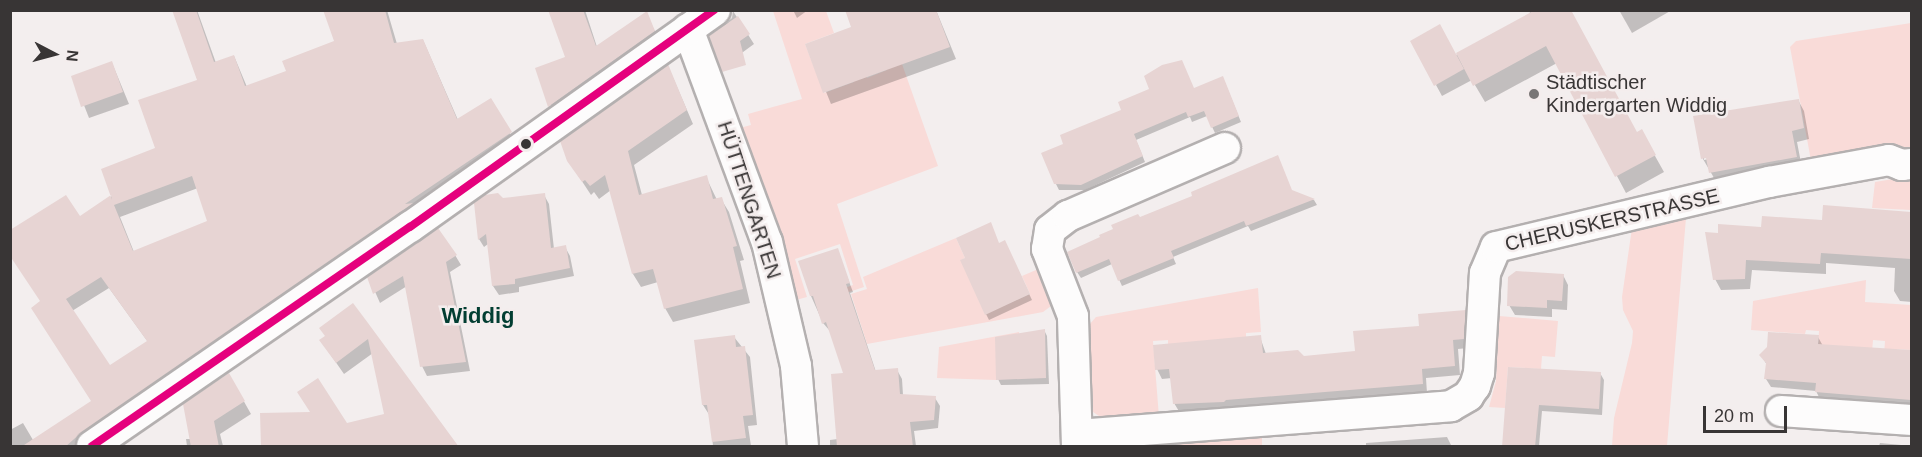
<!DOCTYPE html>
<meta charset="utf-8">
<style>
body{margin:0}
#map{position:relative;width:1922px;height:457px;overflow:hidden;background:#f3eeee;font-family:Helvetica,sans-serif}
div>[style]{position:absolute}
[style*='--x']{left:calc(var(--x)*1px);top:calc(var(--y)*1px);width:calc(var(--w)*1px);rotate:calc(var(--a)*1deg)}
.green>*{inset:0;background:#f9dbd8}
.shadow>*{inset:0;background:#0003}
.building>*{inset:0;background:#e7d4d3}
.roads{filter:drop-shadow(2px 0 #b4b0b0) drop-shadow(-2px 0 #b4b0b0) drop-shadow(0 2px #b4b0b0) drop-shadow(0 -2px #b4b0b0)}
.minor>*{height:30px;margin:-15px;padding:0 15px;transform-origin:15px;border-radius:15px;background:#fdfcfc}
.bus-1>*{height:8px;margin:-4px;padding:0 4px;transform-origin:4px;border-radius:4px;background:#e5007d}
.dots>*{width:16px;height:16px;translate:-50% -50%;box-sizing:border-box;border:3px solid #f4eded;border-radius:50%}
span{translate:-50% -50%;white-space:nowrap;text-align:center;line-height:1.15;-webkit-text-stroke:5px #f4eded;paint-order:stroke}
.poi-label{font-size:20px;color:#383535}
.left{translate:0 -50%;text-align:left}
.street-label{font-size:20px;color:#383535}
.quarter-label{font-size:22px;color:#023e32;font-weight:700}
.frame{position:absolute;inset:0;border:12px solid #383535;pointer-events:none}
.north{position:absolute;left:24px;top:24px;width:60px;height:60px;-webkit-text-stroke:4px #f4eded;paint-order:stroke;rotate:96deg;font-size:16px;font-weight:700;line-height:24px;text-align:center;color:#383535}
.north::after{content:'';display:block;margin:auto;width:21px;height:27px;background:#383535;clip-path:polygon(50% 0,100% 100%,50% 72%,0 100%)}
.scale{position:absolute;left:1703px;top:406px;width:84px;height:27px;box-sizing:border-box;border:3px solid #383535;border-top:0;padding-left:8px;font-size:18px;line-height:21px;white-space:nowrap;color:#383535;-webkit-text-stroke:4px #f4eded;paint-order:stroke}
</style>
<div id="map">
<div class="green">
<i style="clip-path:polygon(773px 11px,826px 11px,834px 33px,805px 44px,824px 93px,854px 82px,847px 64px,860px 60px,867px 78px,887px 70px,874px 36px,890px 30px,938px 166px,837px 204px,864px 287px,840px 295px,839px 290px,853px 285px,840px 244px,795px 259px,807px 297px,796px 300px,778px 238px,736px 129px,751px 125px,748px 114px,802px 99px)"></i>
<i style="clip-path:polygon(1911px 23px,1911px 148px,1812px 166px,1790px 47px,1796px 41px)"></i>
<i style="clip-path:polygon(1911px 176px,1911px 210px,1872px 208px,1875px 182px)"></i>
<i style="clip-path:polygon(1686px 218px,1667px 446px,1612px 446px,1614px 418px,1632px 343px,1633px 331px,1623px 310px,1622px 297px,1632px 228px)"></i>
<i style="clip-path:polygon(956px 238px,965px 258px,961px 260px,985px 314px,1030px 294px,1022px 276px,1043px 267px,1055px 303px,1043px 312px,867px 344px,851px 294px,867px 289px,863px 277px)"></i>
<i style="clip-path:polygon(1866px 280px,1865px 302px,1911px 305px,1911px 350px,1897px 349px,1883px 369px,1885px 341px,1873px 340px,1872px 352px,1831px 345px,1829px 366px,1817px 365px,1819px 331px,1806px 330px,1805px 334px,1751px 330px,1753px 301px)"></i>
<i style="clip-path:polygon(1258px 288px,1261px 332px,1246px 333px,1246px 339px,1168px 346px,1168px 340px,1153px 341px,1159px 417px,1105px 420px,1093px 412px,1089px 325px,1096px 317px)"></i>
<i style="clip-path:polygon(1499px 316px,1558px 321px,1555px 357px,1542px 356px,1541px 369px,1508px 367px,1505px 408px,1489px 407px,1496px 381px)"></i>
<i style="clip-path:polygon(1019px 332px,1021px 350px,996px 380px,937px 378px,939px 347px)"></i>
<i style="clip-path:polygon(1262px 437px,1262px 446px,1118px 446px,1162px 445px)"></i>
</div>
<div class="shadow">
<i style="clip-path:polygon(evenodd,173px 10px,197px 10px,216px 63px,234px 56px,247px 87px,288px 72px,336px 42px,324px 10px,387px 10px,397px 44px,423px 40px,458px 120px,490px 100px,517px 145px,86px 446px,10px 446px,10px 430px,23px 423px,33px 440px,93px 401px,42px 302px,79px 218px,110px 198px,157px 149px,198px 81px,173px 10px,198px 188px,209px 222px,134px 252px,120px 217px,198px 188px,173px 10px,109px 288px,148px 342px,109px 367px,72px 311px,109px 288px)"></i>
<i style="clip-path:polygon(550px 10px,585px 10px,597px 47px,646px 13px,662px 46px,557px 120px,536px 69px,567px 58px)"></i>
<i style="clip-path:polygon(793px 10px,808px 10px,797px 18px)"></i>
<i style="clip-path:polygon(936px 10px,956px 59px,831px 104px,807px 45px,853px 28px)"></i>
<i style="clip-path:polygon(1528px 10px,1570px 10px,1637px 134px,1641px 131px,1664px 172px,1626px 193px,1557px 63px,1485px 102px,1472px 80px,1442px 96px,1436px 85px,1456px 55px,1531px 14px)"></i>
<i style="clip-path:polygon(1619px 10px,1672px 10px,1632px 33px)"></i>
<i style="clip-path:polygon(733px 11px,754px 44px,724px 66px,711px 36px,732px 18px)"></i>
<i style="clip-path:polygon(112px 63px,129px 104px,89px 118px,73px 77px)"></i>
<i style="clip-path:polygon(668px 66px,693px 124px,634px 165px,642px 195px,706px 177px,717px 200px,721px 199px,729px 212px,744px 260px,740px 261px,750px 303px,673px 322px,665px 308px,658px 282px,641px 287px,633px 274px,611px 190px,599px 199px,594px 192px,591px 195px,568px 160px)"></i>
<i style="clip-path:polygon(1225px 83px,1241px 122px,1215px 133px,1207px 116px,1192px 122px,1190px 117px,1136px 140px,1145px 162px,1085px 190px,1059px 190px,1056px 184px,1194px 90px)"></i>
<i style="clip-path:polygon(evenodd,1798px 100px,1804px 111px,1809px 139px,1797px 142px,1802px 168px,1717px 183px,1703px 159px,1695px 117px,1798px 100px,1713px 155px,1714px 158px,1704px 160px,1704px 157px,1713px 155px)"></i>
<i style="clip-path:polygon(1292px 191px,1314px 200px,1317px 205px,1251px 231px,1248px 226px,1173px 257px,1176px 264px,1122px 286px,1112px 264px,1081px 278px,1077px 272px,1140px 219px)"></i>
<i style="clip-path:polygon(544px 195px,549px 204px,554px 249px,565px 247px,570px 256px,574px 276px,519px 287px,519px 292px,499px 295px,493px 286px,488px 244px,484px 247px,479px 239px,475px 204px)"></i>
<i style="clip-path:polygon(1825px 207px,1912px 213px,1912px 302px,1900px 301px,1894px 291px,1895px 268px,1826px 263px,1826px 274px,1752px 270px,1750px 289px,1721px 290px,1715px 279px,1719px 235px,1824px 222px)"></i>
<i style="clip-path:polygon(999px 244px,1007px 247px,1032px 300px,989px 320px,986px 314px)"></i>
<i style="clip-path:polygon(837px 250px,853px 292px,850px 293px,876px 372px,897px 370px,902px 379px,903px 395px,935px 398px,940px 406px,938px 428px,914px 431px,916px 446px,830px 446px,830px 440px,838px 439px,845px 375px,830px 331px,823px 323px,811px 296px)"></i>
<i style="clip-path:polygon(455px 255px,461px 265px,450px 272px,470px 371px,427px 376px,422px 366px,407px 286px,380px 303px,369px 278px)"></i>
<i style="clip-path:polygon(1563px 275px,1568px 285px,1567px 310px,1552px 309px,1552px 317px,1515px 315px,1509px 305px)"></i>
<i style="clip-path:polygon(353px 305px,455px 446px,346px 424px,386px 415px,373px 353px,344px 374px,321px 341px)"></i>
<i style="clip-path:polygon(1465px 312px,1470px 321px,1468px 348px,1458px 349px,1460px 375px,1426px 378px,1427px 393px,1180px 413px,1174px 403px,1172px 378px,1162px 379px,1157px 369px,1260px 337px,1266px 354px,1303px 357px,1356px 353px)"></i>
<i style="clip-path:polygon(1044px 330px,1047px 336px,1049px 384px,1001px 385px,998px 379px)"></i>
<i style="clip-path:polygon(734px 337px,750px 357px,757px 425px,748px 426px,751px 446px,713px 446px,710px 416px,703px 405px,696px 341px)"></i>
<i style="clip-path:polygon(1818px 337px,1823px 346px,1912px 352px,1912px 408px,1821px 401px,1816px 391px,1771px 387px,1766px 379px,1767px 365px,1761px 355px)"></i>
<i style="clip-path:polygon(1509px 369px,1600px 373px,1604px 380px,1602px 415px,1542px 411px,1539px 446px,1504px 446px)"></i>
<i style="clip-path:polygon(229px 375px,251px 414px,220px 434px,223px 446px,187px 446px,186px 439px,191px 439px)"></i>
<i style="clip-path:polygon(1447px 437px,1451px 445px,1470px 446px,1366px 446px,1366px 443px)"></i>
<i style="clip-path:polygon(1880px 443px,1912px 446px,1879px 446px)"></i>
</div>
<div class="building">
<i style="clip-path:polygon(evenodd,172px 10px,196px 10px,214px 62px,234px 55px,245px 86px,286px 71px,282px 61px,334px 41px,323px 10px,385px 10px,394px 43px,423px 39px,457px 119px,491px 98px,512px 132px,405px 204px,414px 203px,82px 432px,65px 447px,21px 447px,91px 401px,31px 308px,40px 301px,10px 256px,10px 230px,66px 195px,80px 216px,111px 195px,112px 200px,101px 169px,155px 148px,138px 100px,197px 80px,172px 10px,192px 176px,207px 221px,133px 251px,114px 205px,192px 176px,172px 10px,101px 277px,147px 341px,110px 365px,66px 299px,101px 277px)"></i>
<i style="clip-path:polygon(548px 10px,583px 10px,596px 46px,647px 11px,655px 31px,548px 107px,535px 68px,565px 57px)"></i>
<i style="clip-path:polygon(845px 10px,936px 10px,950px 47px,823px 93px,805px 44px,851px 27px)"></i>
<i style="clip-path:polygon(1535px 10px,1571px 10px,1637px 132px,1642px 129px,1656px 155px,1615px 177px,1546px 46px,1473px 86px,1456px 53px)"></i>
<i style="clip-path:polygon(738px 16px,750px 34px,740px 41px,746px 65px,722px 72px,709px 36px)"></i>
<i style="clip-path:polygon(1440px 24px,1464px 69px,1434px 86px,1410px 41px)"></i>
<i style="clip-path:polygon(1182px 60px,1194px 88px,1223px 76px,1239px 116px,1211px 128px,1204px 111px,1188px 117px,1186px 112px,1134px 134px,1143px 156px,1081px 185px,1054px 184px,1041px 153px,1063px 144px,1060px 135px,1121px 110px,1118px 102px,1149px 89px,1144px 76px,1162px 65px)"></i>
<i style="clip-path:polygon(112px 61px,123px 92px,81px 107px,71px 76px)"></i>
<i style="clip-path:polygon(668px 64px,687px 110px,628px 151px,639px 195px,707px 175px,713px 199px,722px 197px,737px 246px,733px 247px,743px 289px,664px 309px,653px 269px,632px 274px,605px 175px,590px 186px,585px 180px,582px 182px,567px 161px,560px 141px)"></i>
<i style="clip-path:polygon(1799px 99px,1804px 128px,1792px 131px,1797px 157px,1709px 173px,1706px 158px,1701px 159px,1693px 116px)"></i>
<i style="clip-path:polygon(1278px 155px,1292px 190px,1315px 199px,1246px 226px,1244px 221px,1171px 251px,1174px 258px,1118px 281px,1109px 259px,1076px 273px,1067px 252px,1100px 237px,1099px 235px,1113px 229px,1111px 225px,1138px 214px,1140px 217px,1192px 196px,1191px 192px)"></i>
<i style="clip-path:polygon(498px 193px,503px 198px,545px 193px,551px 248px,566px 245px,570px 268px,515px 279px,515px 284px,492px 286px,486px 234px,478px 240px,474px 203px,485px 195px)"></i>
<i style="clip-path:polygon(1823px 205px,1911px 212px,1911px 259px,1821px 253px,1820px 264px,1746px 260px,1745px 279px,1713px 280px,1705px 232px,1718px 233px,1718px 224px,1761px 227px,1762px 216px,1822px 220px)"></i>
<i style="clip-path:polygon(991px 222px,999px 243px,1005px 240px,1030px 294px,985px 315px,960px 260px,965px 258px,956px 238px)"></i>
<i style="clip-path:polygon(438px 228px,457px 255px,446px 262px,466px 362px,420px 367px,403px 276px,373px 294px,367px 277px)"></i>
<i style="clip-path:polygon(838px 248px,850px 283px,846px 284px,875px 370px,898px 368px,900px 394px,936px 396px,934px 420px,910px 422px,913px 447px,837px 447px,831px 374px,843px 373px,826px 322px,822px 324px,813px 296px,810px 296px,798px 261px)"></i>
<i style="clip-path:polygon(1516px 271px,1564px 274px,1562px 301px,1547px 300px,1547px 308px,1507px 306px,1508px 277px)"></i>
<i style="clip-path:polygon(353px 303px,368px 323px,459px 447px,261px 447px,260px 413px,310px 412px,297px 392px,318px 378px,347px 423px,384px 414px,368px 339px,336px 363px,319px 340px,325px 336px,319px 328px)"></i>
<i style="clip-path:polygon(1466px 310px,1464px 339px,1453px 340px,1455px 366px,1422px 369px,1423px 384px,1226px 400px,1224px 402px,1173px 404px,1169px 369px,1155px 370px,1153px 345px,1261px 335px,1263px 353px,1298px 350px,1304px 356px,1355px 351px,1353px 331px,1419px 326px,1418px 314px)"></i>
<i style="clip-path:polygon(1045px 329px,1046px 378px,996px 380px,995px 337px)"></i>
<i style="clip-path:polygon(1768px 332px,1819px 335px,1818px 344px,1911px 350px,1911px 400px,1815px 392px,1816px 383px,1764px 379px,1766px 363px,1759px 355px,1767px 347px)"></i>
<i style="clip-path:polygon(735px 335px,736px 347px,745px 346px,753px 415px,743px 416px,746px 438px,712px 442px,707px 405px,702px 405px,694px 340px)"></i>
<i style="clip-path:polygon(1508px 367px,1601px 372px,1599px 409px,1539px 405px,1535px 447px,1502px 447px)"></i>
<i style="clip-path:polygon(229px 373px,245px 401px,214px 421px,219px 447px,191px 447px,183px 404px)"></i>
</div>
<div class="roads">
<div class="minor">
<i style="--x:688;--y:29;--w:227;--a:69.7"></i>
<i style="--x:767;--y:242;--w:127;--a:76.8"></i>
<i style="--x:796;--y:366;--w:80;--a:85"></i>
<i style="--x:1781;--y:411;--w:131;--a:3.9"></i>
<i style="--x:1078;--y:435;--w:374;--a:-4.4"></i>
<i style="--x:1451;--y:406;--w:20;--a:-30"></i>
<i style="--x:1468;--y:396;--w:12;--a:-55"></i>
<i style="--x:1475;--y:386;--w:14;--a:-73"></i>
<i style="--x:1479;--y:373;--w:100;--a:-86.6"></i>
<i style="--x:1485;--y:273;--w:28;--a:-67"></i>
<i style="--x:1496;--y:247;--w:281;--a:-13.4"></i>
<i style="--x:1769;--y:182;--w:122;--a:-10.4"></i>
<i style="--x:1889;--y:160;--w:14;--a:21"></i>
<i style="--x:1902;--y:165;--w:10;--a:-6"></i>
<i style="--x:92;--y:446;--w:386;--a:-34.6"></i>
<i style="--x:410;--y:227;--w:374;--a:-35.4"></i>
<i style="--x:1077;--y:446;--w:130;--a:-91.8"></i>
<i style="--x:1073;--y:316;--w:72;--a:-111.2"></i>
<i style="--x:1047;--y:249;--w:19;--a:-81"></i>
<i style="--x:1050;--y:230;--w:23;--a:-38"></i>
<i style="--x:1068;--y:216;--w:171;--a:-23.4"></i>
</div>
</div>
<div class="bus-1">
<i style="--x:92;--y:446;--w:386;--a:-34.6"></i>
<i style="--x:410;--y:227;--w:374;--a:-35.5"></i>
</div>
<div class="dots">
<i style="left:1534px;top:94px;background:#797676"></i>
<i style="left:526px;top:144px;background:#383535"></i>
</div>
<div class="poi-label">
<span class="left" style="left:1546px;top:94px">Städtischer<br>Kindergarten Widdig</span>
</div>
<div class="street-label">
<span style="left:749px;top:200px;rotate:72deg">HÜTTENGARTEN</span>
<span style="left:1612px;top:220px;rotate:-13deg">CHERUSKERSTRASSE</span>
</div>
<div class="quarter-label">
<span style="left:478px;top:316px">Widdig</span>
</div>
<div class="frame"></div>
<div class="north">N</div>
<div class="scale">20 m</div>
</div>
